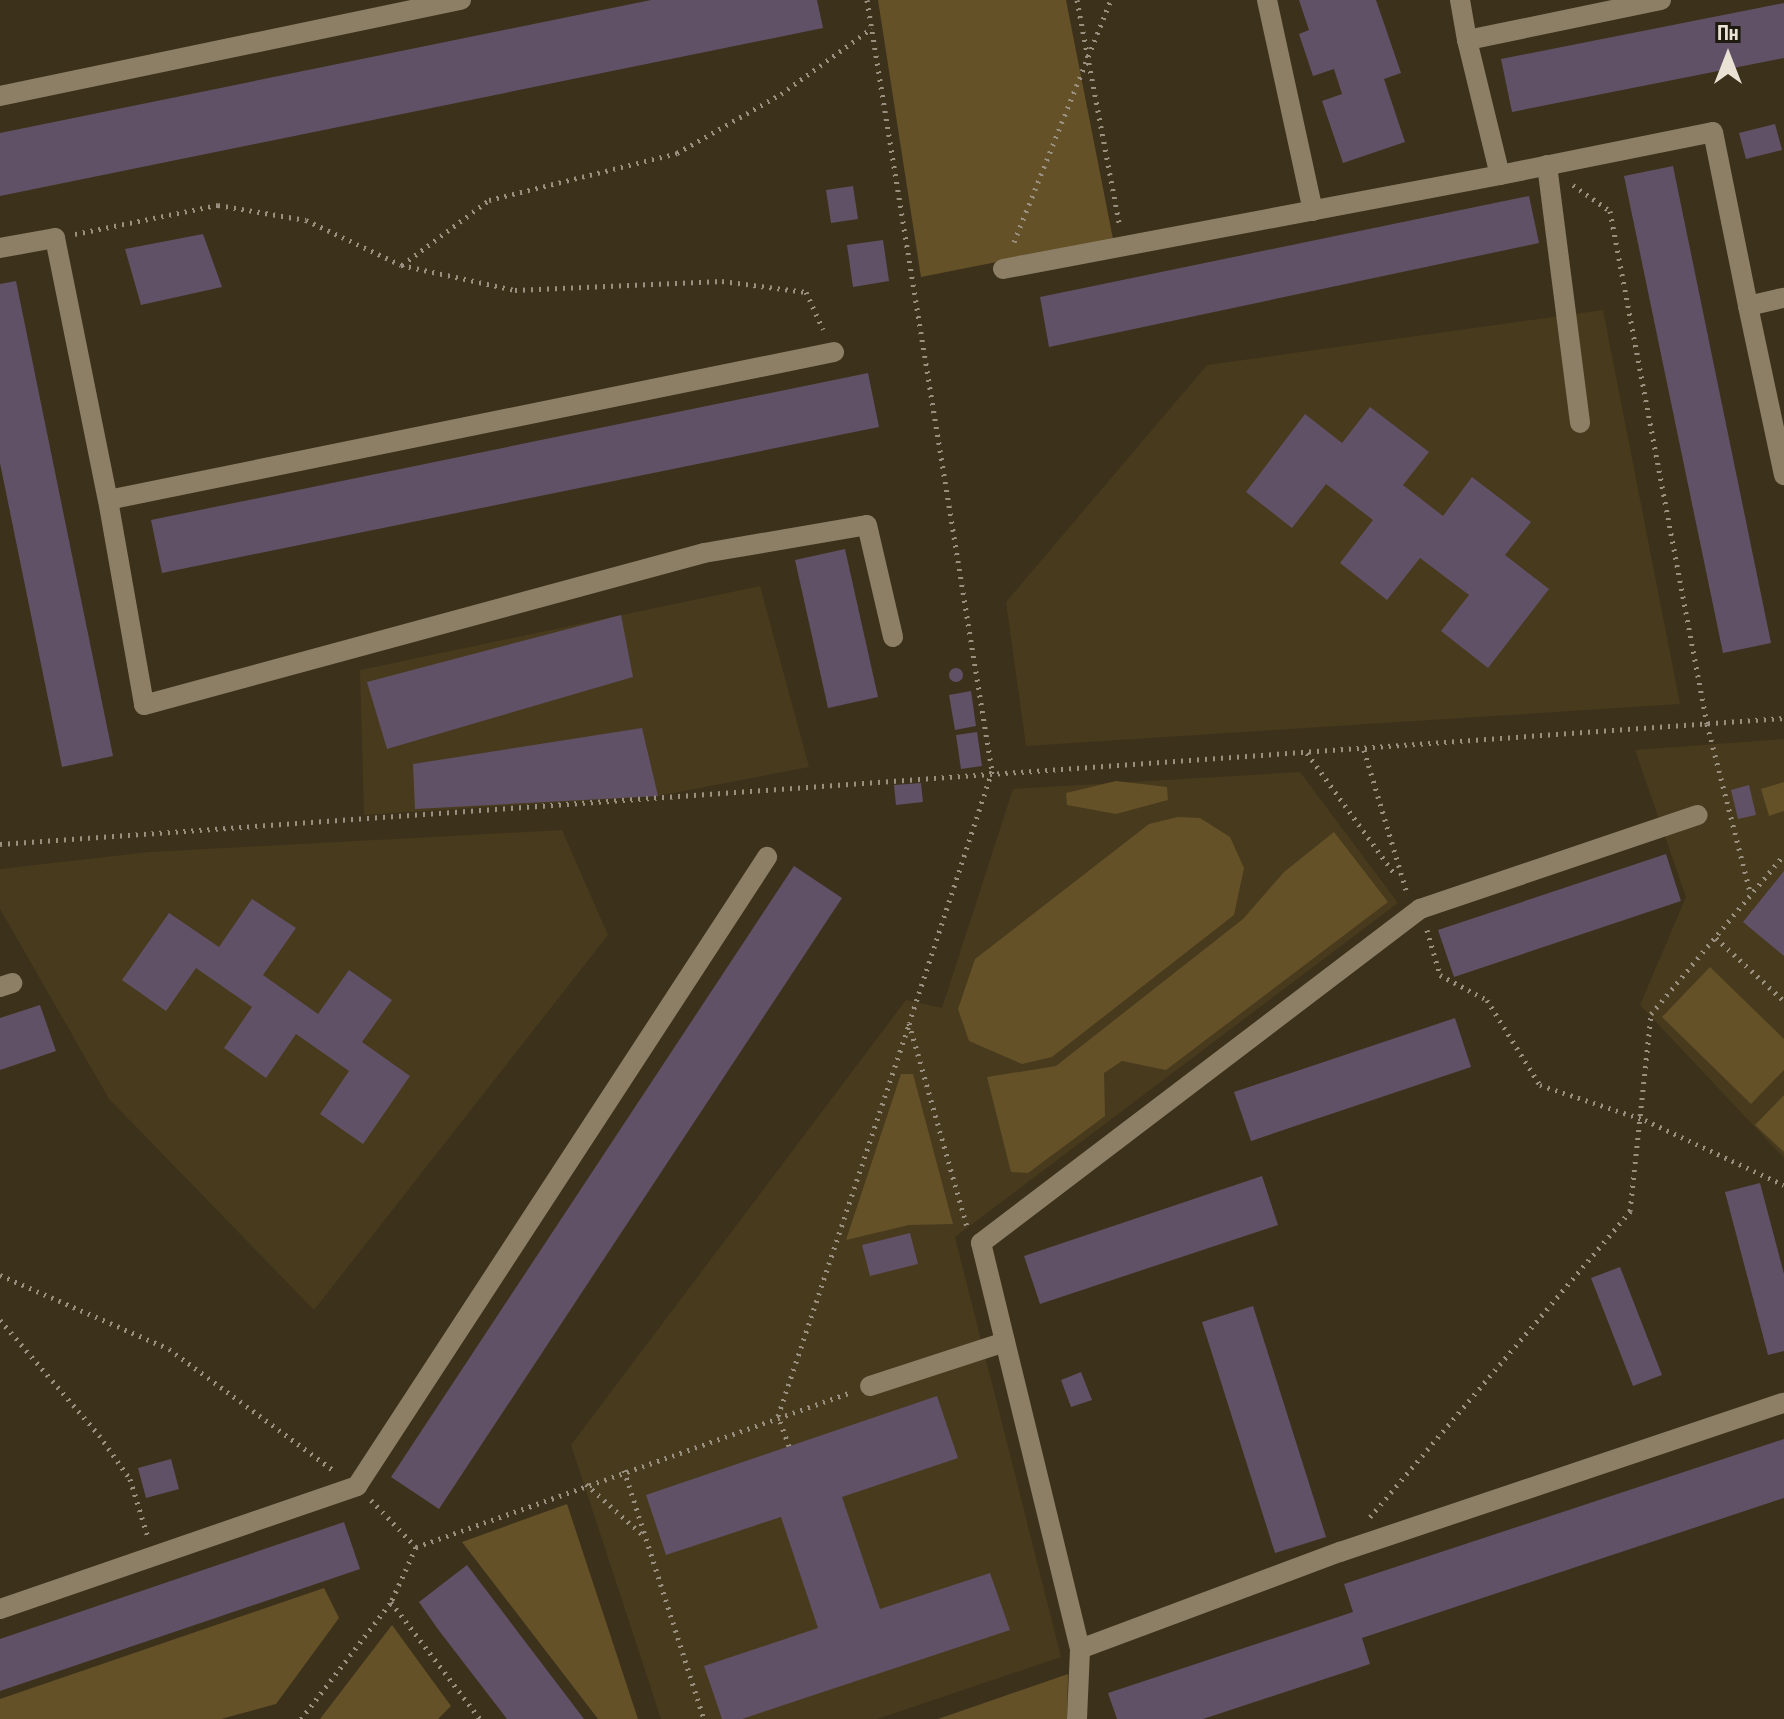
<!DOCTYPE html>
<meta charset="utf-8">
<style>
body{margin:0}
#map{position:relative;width:1784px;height:1719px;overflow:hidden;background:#3c311b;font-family:"PT Sans Narrow",sans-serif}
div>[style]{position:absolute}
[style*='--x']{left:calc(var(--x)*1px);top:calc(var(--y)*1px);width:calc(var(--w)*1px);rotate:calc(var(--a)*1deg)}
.built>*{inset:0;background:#483a1d}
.green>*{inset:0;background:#655128}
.building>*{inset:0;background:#605166}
.round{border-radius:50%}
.path>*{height:5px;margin-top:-2.5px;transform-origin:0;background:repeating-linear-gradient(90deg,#99907f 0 2px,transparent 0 8px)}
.minor>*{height:20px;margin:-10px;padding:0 10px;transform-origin:10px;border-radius:10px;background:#8c7f66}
span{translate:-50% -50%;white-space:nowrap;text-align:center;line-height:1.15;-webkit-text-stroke:7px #1e1a10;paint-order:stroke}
.north{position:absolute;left:1688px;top:16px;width:80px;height:80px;-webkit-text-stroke:6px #1e1a10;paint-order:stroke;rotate:0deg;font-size:22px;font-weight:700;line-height:32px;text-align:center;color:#e9e2d5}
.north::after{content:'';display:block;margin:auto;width:28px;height:36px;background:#e9e2d5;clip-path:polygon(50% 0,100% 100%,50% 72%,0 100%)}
</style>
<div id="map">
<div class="built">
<i style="clip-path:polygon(1603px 310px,1680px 704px,1026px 746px,1006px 602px,1207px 365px)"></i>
<i style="clip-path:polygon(760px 586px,809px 767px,658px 796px,364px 815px,360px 670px)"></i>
<i style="clip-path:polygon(1784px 739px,1784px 1158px,1640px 1005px,1686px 897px,1635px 750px)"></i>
<i style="clip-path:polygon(1300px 772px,1398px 903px,955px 1237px,1061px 1657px,877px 1719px,661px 1719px,571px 1445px,906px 1000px,942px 1008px,1013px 789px)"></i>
<i style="clip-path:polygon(562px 830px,608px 935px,314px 1310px,109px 1099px,0 909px,0 869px,149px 852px)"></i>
</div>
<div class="green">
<i style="clip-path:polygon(878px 0,1066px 0,1113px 239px,921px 277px)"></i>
<i style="clip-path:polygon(1116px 781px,1167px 787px,1168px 800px,1116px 814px,1067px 805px,1066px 793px)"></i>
<i style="clip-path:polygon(1784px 782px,1784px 811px,1769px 816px,1761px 789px)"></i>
<i style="clip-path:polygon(1178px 817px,1200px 818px,1230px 837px,1244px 868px,1234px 915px,1052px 1057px,1022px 1064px,969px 1041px,958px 1009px,975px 959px,1149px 824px)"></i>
<i style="clip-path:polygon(1334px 832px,1388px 902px,1166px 1070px,1122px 1061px,1104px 1073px,1105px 1116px,1028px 1173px,1011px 1172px,987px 1077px,1056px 1066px,1243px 919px,1284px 872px)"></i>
<i style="clip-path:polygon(1710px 967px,1784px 1039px,1784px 1070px,1751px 1104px,1662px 1017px)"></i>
<i style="clip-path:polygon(901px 1074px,913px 1074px,953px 1224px,909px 1225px,846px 1240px)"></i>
<i style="clip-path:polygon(1784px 1095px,1784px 1152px,1755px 1125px)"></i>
<i style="clip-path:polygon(567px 1504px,638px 1719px,598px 1719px,462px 1542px)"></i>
<i style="clip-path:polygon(324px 1588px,339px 1618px,276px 1704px,221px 1719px,0 1719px,0 1699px)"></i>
<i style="clip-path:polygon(392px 1625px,451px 1706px,438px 1719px,320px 1719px)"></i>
<i style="clip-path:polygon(1068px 1674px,1067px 1719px,938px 1719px)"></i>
</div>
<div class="building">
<i style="clip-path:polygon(651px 0,817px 0,823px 28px,0 196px,0 133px)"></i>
<i style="clip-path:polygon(1299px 0,1376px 0,1401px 73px,1384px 79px,1405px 142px,1343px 163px,1322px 101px,1342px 94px,1334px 69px,1313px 76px,1299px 34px,1309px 30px)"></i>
<i style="clip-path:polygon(1784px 3px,1784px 58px,1512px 112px,1501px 59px)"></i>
<i style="clip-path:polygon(1775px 124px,1782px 150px,1746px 159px,1739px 133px)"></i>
<i style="clip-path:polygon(1673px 166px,1771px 643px,1723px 653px,1624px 176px)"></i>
<i style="clip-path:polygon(853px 186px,858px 219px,831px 223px,826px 190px)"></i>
<i style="clip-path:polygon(1529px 196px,1539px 243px,1049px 347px,1040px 297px)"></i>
<i style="clip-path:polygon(203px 234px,222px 287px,141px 305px,125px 249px)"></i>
<i style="clip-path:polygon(883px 240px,889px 281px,853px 287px,847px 245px)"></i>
<i style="clip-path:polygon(16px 281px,113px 756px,62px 767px,0 463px,0 284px)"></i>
<i style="clip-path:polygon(868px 373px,879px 427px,162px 573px,151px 520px)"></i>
<i style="clip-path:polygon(1370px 407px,1429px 452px,1403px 485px,1443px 516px,1472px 477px,1531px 522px,1505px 555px,1549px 589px,1488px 668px,1441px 631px,1469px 595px,1420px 558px,1387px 600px,1340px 563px,1373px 520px,1326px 484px,1292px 528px,1246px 492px,1305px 414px,1342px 443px)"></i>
<i style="clip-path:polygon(845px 549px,878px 697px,828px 708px,795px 560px)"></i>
<i style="clip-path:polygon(621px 615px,633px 677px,387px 749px,367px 682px)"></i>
<i class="round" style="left:949px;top:668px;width:14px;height:14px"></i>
<i style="clip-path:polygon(971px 691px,976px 726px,955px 730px,949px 695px)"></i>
<i style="clip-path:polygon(642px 728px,658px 796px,415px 809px,413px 764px)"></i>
<i style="clip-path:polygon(977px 732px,982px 766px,961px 769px,956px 735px)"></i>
<i style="clip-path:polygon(921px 783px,923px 802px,896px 805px,894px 785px)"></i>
<i style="clip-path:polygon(1749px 785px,1756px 815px,1738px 819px,1731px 790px)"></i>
<i style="clip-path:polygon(1666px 854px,1681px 901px,1454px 977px,1438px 930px)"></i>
<i style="clip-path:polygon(794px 866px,842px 898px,439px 1509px,391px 1477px)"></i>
<i style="clip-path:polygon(1784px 871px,1784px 956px,1743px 922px)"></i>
<i style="clip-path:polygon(252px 899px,296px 928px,263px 975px,318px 1014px,349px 970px,392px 1000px,362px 1042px,410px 1076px,363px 1144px,320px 1114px,349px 1071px,296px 1034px,266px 1078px,224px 1048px,252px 1007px,196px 968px,166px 1011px,122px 980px,169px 913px,219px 947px)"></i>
<i style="clip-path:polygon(40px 1005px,56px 1051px,0 1070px,0 1018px)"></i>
<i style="clip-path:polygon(1455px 1018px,1471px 1067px,1251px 1141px,1234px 1092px)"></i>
<i style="clip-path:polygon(1262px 1176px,1278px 1225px,1040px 1304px,1024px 1256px)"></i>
<i style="clip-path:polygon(1760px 1183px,1784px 1274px,1784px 1351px,1768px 1355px,1725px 1192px)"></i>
<i style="clip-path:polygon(910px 1233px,918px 1264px,870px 1276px,862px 1245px)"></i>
<i style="clip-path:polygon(1620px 1267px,1662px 1375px,1633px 1386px,1591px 1278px)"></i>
<i style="clip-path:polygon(1253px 1306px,1326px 1537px,1275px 1553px,1202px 1322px)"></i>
<i style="clip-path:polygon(1081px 1372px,1092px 1400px,1071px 1407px,1061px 1380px)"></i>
<i style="clip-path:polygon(937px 1396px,958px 1458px,842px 1497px,880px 1609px,990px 1573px,1010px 1630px,742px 1719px,722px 1719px,704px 1666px,818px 1628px,781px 1517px,666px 1555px,646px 1495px)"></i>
<i style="clip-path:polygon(1784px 1439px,1784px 1498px,1362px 1638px,1370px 1664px,1203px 1719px,1117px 1719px,1108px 1693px,1353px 1612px,1344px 1584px)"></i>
<i style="clip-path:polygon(171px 1459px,179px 1489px,146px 1498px,138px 1468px)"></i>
<i style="clip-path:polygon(344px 1522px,360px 1569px,0 1691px,0 1639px)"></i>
<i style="clip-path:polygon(467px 1565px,584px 1719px,507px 1719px,437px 1628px,419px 1602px)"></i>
</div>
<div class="path">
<i style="--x:867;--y:0;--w:781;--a:80.79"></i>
<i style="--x:992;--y:771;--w:265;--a:108.2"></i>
<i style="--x:909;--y:1023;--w:211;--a:74.1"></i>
<i style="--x:1077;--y:0;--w:227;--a:79.3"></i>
<i style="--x:1573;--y:185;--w:45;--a:35.1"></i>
<i style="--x:1610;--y:211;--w:522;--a:79.29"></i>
<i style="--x:1707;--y:724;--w:173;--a:75.6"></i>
<i style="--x:75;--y:234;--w:146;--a:-11.5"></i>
<i style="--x:218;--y:205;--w:89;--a:9.7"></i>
<i style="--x:306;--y:220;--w:105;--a:25.3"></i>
<i style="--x:401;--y:265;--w:117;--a:12.4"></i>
<i style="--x:515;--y:290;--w:207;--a:-2.5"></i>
<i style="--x:722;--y:281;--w:85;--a:7.5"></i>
<i style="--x:806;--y:292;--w:41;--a:65.3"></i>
<i style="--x:1014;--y:242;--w:261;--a:-68.2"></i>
<i style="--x:402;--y:265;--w:109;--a:-36.8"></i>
<i style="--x:489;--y:200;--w:194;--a:-14"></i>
<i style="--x:677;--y:153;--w:120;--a:-29.6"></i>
<i style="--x:781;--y:94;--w:112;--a:-36"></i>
<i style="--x:1364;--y:750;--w:146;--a:73.3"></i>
<i style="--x:1307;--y:753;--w:148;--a:54.1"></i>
<i style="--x:0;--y:844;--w:1788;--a:-4.04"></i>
<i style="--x:1427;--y:930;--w:47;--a:73.9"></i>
<i style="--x:1440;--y:975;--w:53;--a:28"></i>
<i style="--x:1487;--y:1000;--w:100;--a:58.1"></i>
<i style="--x:1540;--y:1085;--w:111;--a:18.4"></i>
<i style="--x:1645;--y:1120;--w:153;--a:25.1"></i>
<i style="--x:1716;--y:938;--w:93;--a:42.8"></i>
<i style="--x:0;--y:1275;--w:184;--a:23.6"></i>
<i style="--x:169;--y:1349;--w:202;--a:36.4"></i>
<i style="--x:0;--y:1320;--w:152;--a:49.3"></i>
<i style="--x:99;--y:1435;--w:54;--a:54.8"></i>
<i style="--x:130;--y:1479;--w:58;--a:72.8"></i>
<i style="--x:789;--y:1446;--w:32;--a:-110"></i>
<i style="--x:778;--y:1416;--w:413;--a:-71.5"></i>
<i style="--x:624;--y:1470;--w:262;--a:72.2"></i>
<i style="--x:586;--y:1484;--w:79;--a:41.9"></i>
<i style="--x:371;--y:1500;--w:65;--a:46.2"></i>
<i style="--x:416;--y:1547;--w:60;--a:114.4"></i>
<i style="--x:391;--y:1602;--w:147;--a:52.7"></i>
<i style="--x:1370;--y:1517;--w:402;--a:-49.6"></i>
<i style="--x:1630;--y:1211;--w:198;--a:-83.9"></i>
<i style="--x:1651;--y:1014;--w:207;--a:-50.1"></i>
<i style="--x:416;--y:1547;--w:459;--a:-19.6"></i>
<i style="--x:301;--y:1719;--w:148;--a:-52.4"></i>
</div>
<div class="minor">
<i style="--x:1267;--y:0;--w:216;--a:77.7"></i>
<i style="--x:1460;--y:0;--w:41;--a:80.1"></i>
<i style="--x:1661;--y:0;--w:198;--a:168.3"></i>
<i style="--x:1467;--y:40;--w:139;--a:76.3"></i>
<i style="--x:1500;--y:175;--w:217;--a:-11.4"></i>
<i style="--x:1713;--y:132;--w:177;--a:78.6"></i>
<i style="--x:1748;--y:306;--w:37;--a:-13"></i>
<i style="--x:0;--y:96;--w:471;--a:-11.8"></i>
<i style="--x:1547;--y:165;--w:260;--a:82.7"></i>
<i style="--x:0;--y:248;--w:56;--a:-10.3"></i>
<i style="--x:55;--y:238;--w:267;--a:78.6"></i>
<i style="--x:108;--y:500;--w:741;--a:-11.52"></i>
<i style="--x:1003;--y:269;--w:506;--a:-10.71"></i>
<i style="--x:1748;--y:306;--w:173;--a:78"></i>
<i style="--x:108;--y:500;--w:208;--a:80"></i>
<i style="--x:144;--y:705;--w:580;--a:-15.19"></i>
<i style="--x:704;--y:553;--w:165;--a:-9.7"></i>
<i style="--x:867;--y:525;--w:115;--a:76.9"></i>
<i style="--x:0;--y:987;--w:13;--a:-18"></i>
<i style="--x:870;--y:1386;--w:142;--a:-18.1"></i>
<i style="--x:0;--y:1609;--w:378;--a:-19"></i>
<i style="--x:357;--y:1486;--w:751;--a:-56.9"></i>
<i style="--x:1080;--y:1649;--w:418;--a:-103.7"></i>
<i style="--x:981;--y:1243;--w:552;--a:-37.26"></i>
<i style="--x:1420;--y:909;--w:293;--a:-18.7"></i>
<i style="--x:1077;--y:1719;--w:70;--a:-87.5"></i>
<i style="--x:1080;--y:1649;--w:278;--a:-20.5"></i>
<i style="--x:1340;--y:1552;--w:468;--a:-18.6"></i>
</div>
<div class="north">Пн</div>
</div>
